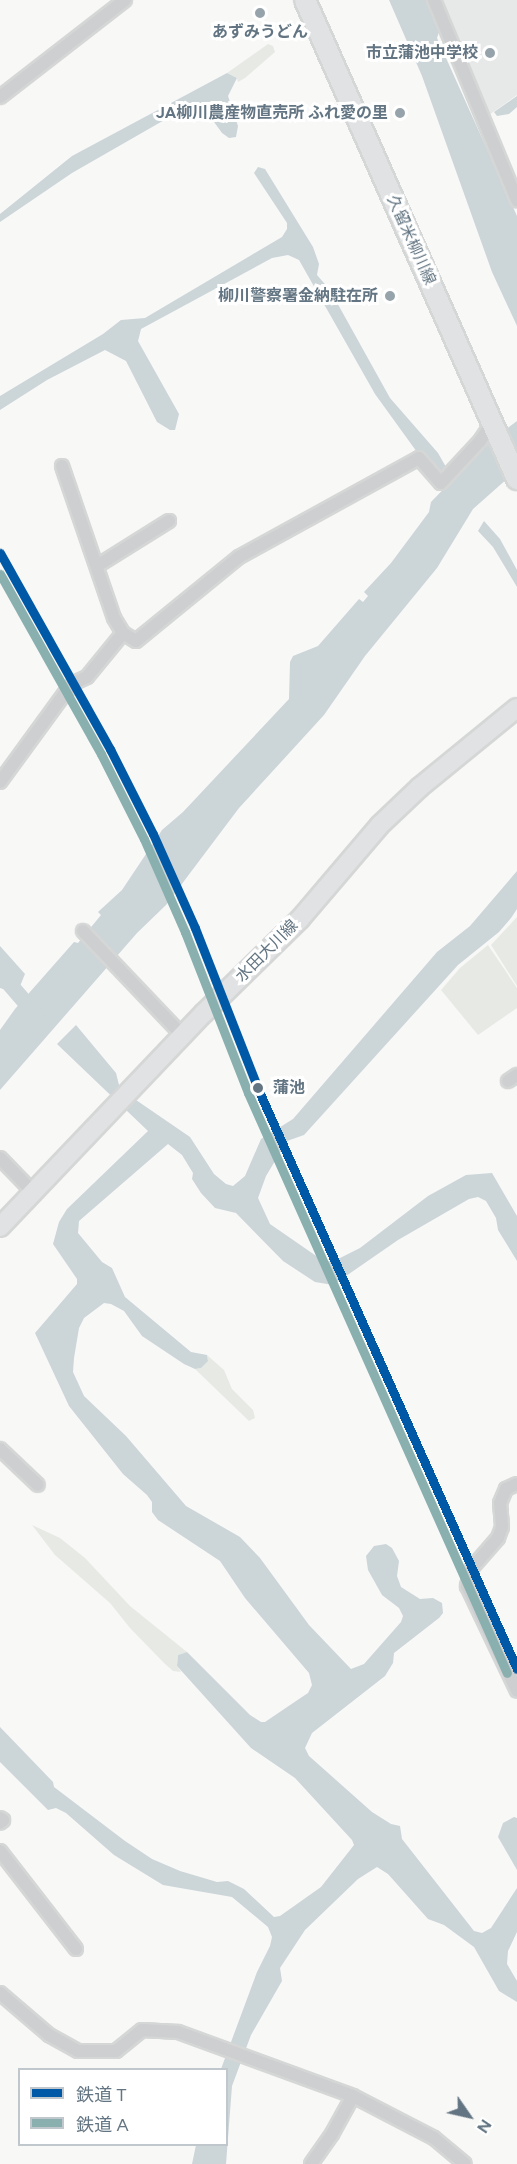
<!DOCTYPE html>
<meta charset="utf-8">
<style>
body{margin:0}
#map{position:relative;width:517px;height:2164px;overflow:hidden;background:#f8f8f7;font-family:Figtree,"Noto Sans JP",sans-serif}
div>[style]{position:absolute}
[style*='--x']{left:calc(var(--x)*1px);top:calc(var(--y)*1px);width:calc(var(--w)*1px);rotate:calc(var(--a)*1deg)}
.built>*{inset:0;background:#e7e8e8}
.green>*{inset:0;background:#e7eae4}
.water>*{inset:0;background:#ccd5d8}
.canal>*{height:16px;margin:-8px;padding:0 8px;transform-origin:8px;border-radius:8px;background:#ccd5d8}
.roads{filter:drop-shadow(2px 0 #d5d6d6) drop-shadow(-2px 0 #d5d6d6) drop-shadow(0 2px #d5d6d6) drop-shadow(0 -2px #d5d6d6)}
.minor>*{height:12px;margin:-6px;padding:0 6px;transform-origin:6px;border-radius:6px;background:#cecfd0}
.secondary>*{height:18px;margin:-9px;padding:0 9px;transform-origin:9px;border-radius:9px;background:#e1e2e3}
.primary>*{height:20px;margin:-10px;padding:0 10px;transform-origin:10px;border-radius:10px;background:#e1e2e3}
.rail-1>*{height:9px;margin:-4.5px;padding:0 4.5px;transform-origin:4.5px;border-radius:4.5px;background:#0059a6}
.rail-2>*{height:9px;margin:-4.5px;padding:0 4.5px;transform-origin:4.5px;border-radius:4.5px;background:#89afae}
.dots>*{width:16px;height:16px;translate:-50% -50%;box-sizing:border-box;border:3px solid #fff;border-radius:50%}
span{translate:-50% -50%;white-space:nowrap;text-align:center;line-height:1.15;-webkit-text-stroke:6px #fff;paint-order:stroke}
.poi-label{font-size:16px;color:#637582;font-weight:700}
.right{translate:-100% -50%;text-align:right}
.street-label{font-size:16px;color:#637582}
.stop-label{font-size:16px;color:#637582;font-weight:700}
.left{translate:0 -50%;text-align:left}
.legend{position:absolute;left:18px;top:2068px;width:210px;height:78px;box-sizing:border-box;background:#fff;border:2px solid #c1c8cd;margin:0;padding:8px 10px;list-style:none;font-size:18px;color:#637582}
.legend li{display:flex;align-items:center;gap:12px;height:30px}
.legend b{width:30px;border:2px solid #c1c8cd}
.north{position:absolute;left:439px;top:2086px;width:60px;height:60px;-webkit-text-stroke:4px #fff;paint-order:stroke;rotate:124deg;font-size:16px;font-weight:700;line-height:24px;text-align:center;color:#637582}
.north::after{content:'';display:block;margin:auto;width:21px;height:27px;background:#637582;clip-path:polygon(50% 0,100% 100%,50% 72%,0 100%)}
</style>
<div id="map">
<div class="built">
<i style="clip-path:polygon(442px 0,517px 0,517px 95px,489px 115px)"></i>
</div>
<div class="green">
<i style="clip-path:polygon(268px 44px,273px 46px,275px 52px,245px 78px,238px 82px,237px 78px,227px 73px)"></i>
<i style="clip-path:polygon(517px 917px,517px 986px,491px 945px)"></i>
<i style="clip-path:polygon(488px 945px,517px 988px,517px 1008px,478px 1035px,441px 990px,460px 968px)"></i>
<i style="clip-path:polygon(207px 1355px,224px 1370px,232px 1389px,253px 1410px,255px 1418px,249px 1421px,195px 1369px,201px 1368px,208px 1360px)"></i>
<i style="clip-path:polygon(32px 1525px,60px 1538px,85px 1558px,130px 1606px,187px 1652px,178px 1655px,177px 1666px,181px 1672px,173px 1671px,164px 1663px,130px 1628px,110px 1603px,55px 1555px)"></i>
</div>
<div class="water">
<i style="clip-path:polygon(389px 0,426px 0,439px 32px,437px 38px,517px 216px,517px 326px,492px 272px,422px 76px)"></i>
<i style="clip-path:polygon(227px 73px,237px 78px,228px 96px,238px 126px,236px 137px,229px 138px,222px 133px,201px 104px,187px 107px,72px 173px,0 222px,0 214px,72px 156px)"></i>
<i style="clip-path:polygon(517px 96px,517px 107px,509px 114px,497px 116px,494px 112px)"></i>
<i style="clip-path:polygon(258px 167px,265px 169px,313px 247px,319px 264px,317px 275px,330px 290px,390px 398px,438px 453px,446px 467px,435px 477px,375px 394px,299px 260px,288px 255px,272px 258px,141px 329px,138px 341px,179px 414px,175px 430px,170px 430px,157px 422px,126px 361px,105px 350px,47px 380px,0 410px,0 396px,103px 334px,121px 320px,145px 318px,282px 237px,287px 229px,287px 223px,254px 173px)"></i>
<i style="clip-path:polygon(517px 421px,517px 470px,473px 509px,437px 568px,365px 656px,324px 715px,239px 808px,166px 905px,137px 933px,0 1090px,0 1030px,15px 1009px,74px 942px,78px 943px,101px 915px,98px 912px,122px 890px,162px 830px,183px 812px,289px 699px,290px 662px,293px 656px,318px 646px,359px 599px,363px 602px,368px 596px,364px 592px,391px 563px,429px 512px,431px 502px,489px 442px)"></i>
<i style="clip-path:polygon(484px 521px,500px 539px,517px 570px,517px 587px,493px 547px,478px 531px)"></i>
<i style="clip-path:polygon(517px 871px,517px 909px,511px 918px,499px 932px,458px 965px,304px 1135px,287px 1141px,266px 1176px,258px 1198px,270px 1224px,322px 1260px,332px 1262px,360px 1248px,428px 1196px,466px 1175px,492px 1173px,517px 1216px,517px 1261px,498px 1230px,496px 1218px,486px 1201px,478px 1197px,469px 1199px,398px 1240px,333px 1285px,315px 1282px,283px 1261px,236px 1213px,215px 1208px,201px 1193px,192px 1179px,193px 1173px,182px 1155px,168px 1144px,79px 1221px,78px 1233px,102px 1262px,112px 1268px,125px 1297px,191px 1352px,207px 1355px,208px 1361px,201px 1368px,195px 1369px,184px 1364px,142px 1336px,124px 1311px,111px 1304px,104px 1303px,84px 1318px,79px 1328px,74px 1358px,73px 1372px,84px 1396px,126px 1436px,186px 1506px,240px 1537px,260px 1558px,309px 1625px,351px 1669px,364px 1664px,401px 1622px,403px 1616px,399px 1608px,382px 1595px,368px 1570px,366px 1556px,374px 1546px,386px 1544px,392px 1548px,399px 1561px,397px 1576px,401px 1587px,420px 1599px,433px 1598px,442px 1603px,443px 1613px,439px 1618px,394px 1653px,393px 1663px,385px 1676px,312px 1733px,305px 1748px,309px 1756px,372px 1812px,391px 1824px,400px 1826px,402px 1839px,474px 1931px,482px 1933px,491px 1928px,517px 1888px,517px 1932px,508px 1951px,507px 1964px,517px 1981px,517px 2002px,499px 1991px,474px 1947px,444px 1925px,428px 1919px,388px 1874px,377px 1867px,358px 1879px,305px 1930px,280px 1968px,282px 1981px,251px 2035px,232px 2086px,226px 2164px,192px 2164px,196px 2145px,226px 2144px,226px 2070px,221px 2069px,257px 1972px,270px 1946px,272px 1937px,268px 1927px,232px 1897px,163px 1885px,114px 1855px,66px 1813px,56px 1808px,48px 1810px,0 1762px,0 1727px,53px 1782px,54px 1787px,125px 1841px,152px 1859px,180px 1871px,217px 1882px,228px 1881px,244px 1889px,274px 1917px,280px 1916px,321px 1887px,354px 1845px,352px 1840px,295px 1778px,251px 1748px,177px 1666px,178px 1655px,187px 1652px,250px 1715px,261px 1722px,265px 1722px,299px 1699px,308px 1693px,312px 1685px,309px 1673px,245px 1598px,220px 1561px,158px 1520px,152px 1512px,152px 1502px,147px 1495px,123px 1474px,69px 1406px,35px 1333px,77px 1284px,77px 1279px,53px 1244px,59px 1222px,67px 1209px,148px 1131px,57px 1044px,76px 1025px,116px 1073px,119px 1085px,136px 1100px,190px 1137px,214px 1174px,226px 1184px,233px 1186px,245px 1176px,261px 1139px,293px 1119px,437px 952px,470px 926px)"></i>
<i style="clip-path:polygon(0 946px,25px 974px,20px 986px,9px 991px,0 988px)"></i>
<i style="clip-path:polygon(514px 1817px,517px 1818px,517px 1870px,498px 1837px,503px 1823px)"></i>
</div>
<div class="canal">
<i style="--x:0;--y:973;--w:57;--a:49.3"></i>
</div>
<div class="roads">
<div class="minor">
<i style="--x:434;--y:0;--w:217;--a:67.5"></i>
<i style="--x:0;--y:97;--w:158;--a:-37.8"></i>
<i style="--x:62;--y:466;--w:161;--a:71.1"></i>
<i style="--x:114;--y:618;--w:17;--a:59"></i>
<i style="--x:123;--y:633;--w:15;--a:32"></i>
<i style="--x:136;--y:641;--w:133;--a:-39.2"></i>
<i style="--x:239;--y:557;--w:205;--a:-28.8"></i>
<i style="--x:419;--y:458;--w:33;--a:49"></i>
<i style="--x:441;--y:483;--w:57;--a:-47.1"></i>
<i style="--x:480;--y:441;--w:22;--a:-56"></i>
<i style="--x:97;--y:566;--w:85;--a:-32"></i>
<i style="--x:0;--y:782;--w:110;--a:-53.9"></i>
<i style="--x:65;--y:693;--w:13;--a:-48"></i>
<i style="--x:74;--y:683;--w:14;--a:-25"></i>
<i style="--x:87;--y:677;--w:57;--a:-50.7"></i>
<i style="--x:83;--y:931;--w:145;--a:46.4"></i>
<i style="--x:508;--y:1081;--w:11;--a:-34"></i>
<i style="--x:0;--y:1158;--w:47;--a:45.9"></i>
<i style="--x:0;--y:1449;--w:52;--a:43.5"></i>
<i style="--x:517;--y:1484;--w:12;--a:156"></i>
<i style="--x:506;--y:1489;--w:15;--a:113"></i>
<i style="--x:500;--y:1503;--w:24;--a:85"></i>
<i style="--x:502;--y:1527;--w:12;--a:110"></i>
<i style="--x:498;--y:1538;--w:40;--a:131"></i>
<i style="--x:472;--y:1568;--w:19;--a:106"></i>
<i style="--x:467;--y:1586;--w:116;--a:64.5"></i>
<i style="--x:0;--y:1818;--w:4;--a:34"></i>
<i style="--x:3;--y:1820;--w:4;--a:135"></i>
<i style="--x:0;--y:1851;--w:124;--a:52.2"></i>
<i style="--x:0;--y:1993;--w:65;--a:40.6"></i>
<i style="--x:49;--y:2035;--w:33;--a:29"></i>
<i style="--x:78;--y:2051;--w:38;--a:0"></i>
<i style="--x:116;--y:2051;--w:33;--a:-39"></i>
<i style="--x:142;--y:2030;--w:36;--a:3"></i>
<i style="--x:178;--y:2032;--w:186;--a:20.1"></i>
<i style="--x:353;--y:2096;--w:91;--a:27.4"></i>
<i style="--x:434;--y:2138;--w:40;--a:40"></i>
<i style="--x:311;--y:2164;--w:37;--a:-55"></i>
<i style="--x:332;--y:2134;--w:43;--a:-61.1"></i>
</div>
<div class="secondary">
<i style="--x:0;--y:1227;--w:296;--a:-46.4"></i>
<i style="--x:204;--y:1013;--w:134;--a:-44.4"></i>
<i style="--x:300;--y:919;--w:123;--a:-49.6"></i>
<i style="--x:380;--y:825;--w:55;--a:-43.5"></i>
<i style="--x:420;--y:787;--w:125;--a:-39.2"></i>
</div>
<div class="primary">
<i style="--x:305;--y:0;--w:524;--a:66.13"></i>
</div>
</div>
<div class="rail-1">
<i style="--x:0;--y:553;--w:225;--a:60.7"></i>
<i style="--x:110;--y:749;--w:95;--a:63.2"></i>
<i style="--x:153;--y:834;--w:103;--a:65.9"></i>
<i style="--x:195;--y:928;--w:173;--a:68.6"></i>
<i style="--x:258;--y:1089;--w:635;--a:65.94"></i>
</div>
<div class="rail-2">
<i style="--x:0;--y:574;--w:206;--a:60.7"></i>
<i style="--x:101;--y:754;--w:95;--a:63.2"></i>
<i style="--x:144;--y:839;--w:102;--a:66.2"></i>
<i style="--x:185;--y:932;--w:173;--a:68.6"></i>
<i style="--x:248;--y:1093;--w:635;--a:65.94"></i>
</div>
<div class="dots">
<i style="left:260px;top:13px;background:#97a3ab"></i>
<i style="left:490px;top:53px;background:#97a3ab"></i>
<i style="left:400px;top:113px;background:#97a3ab"></i>
<i style="left:390px;top:296px;background:#97a3ab"></i>
<i style="left:258px;top:1088px;background:#637582"></i>
</div>
<div class="poi-label">
<span style="left:260px;top:32px">あずみうどん</span>
<span class="right" style="left:478px;top:53px">市立蒲池中学校</span>
<span class="right" style="left:388px;top:113px">JA柳川農産物直売所 ふれ愛の里</span>
<span class="right" style="left:378px;top:296px">柳川警察署金納駐在所</span>
</div>
<div class="street-label">
<span style="left:411px;top:240px;rotate:66deg">久留米柳川線</span>
<span style="left:267px;top:951px;rotate:-45deg">水田大川線</span>
</div>
<div class="stop-label">
<span class="left" style="left:273px;top:1088px">蒲池</span>
</div>
<ul class="legend">
<li><b style="height:8px;background:#0059a6"></b>鉄道 T</li>
<li><b style="height:8px;background:#89afae"></b>鉄道 A</li>
</ul>
<div class="north">N</div>
</div>
